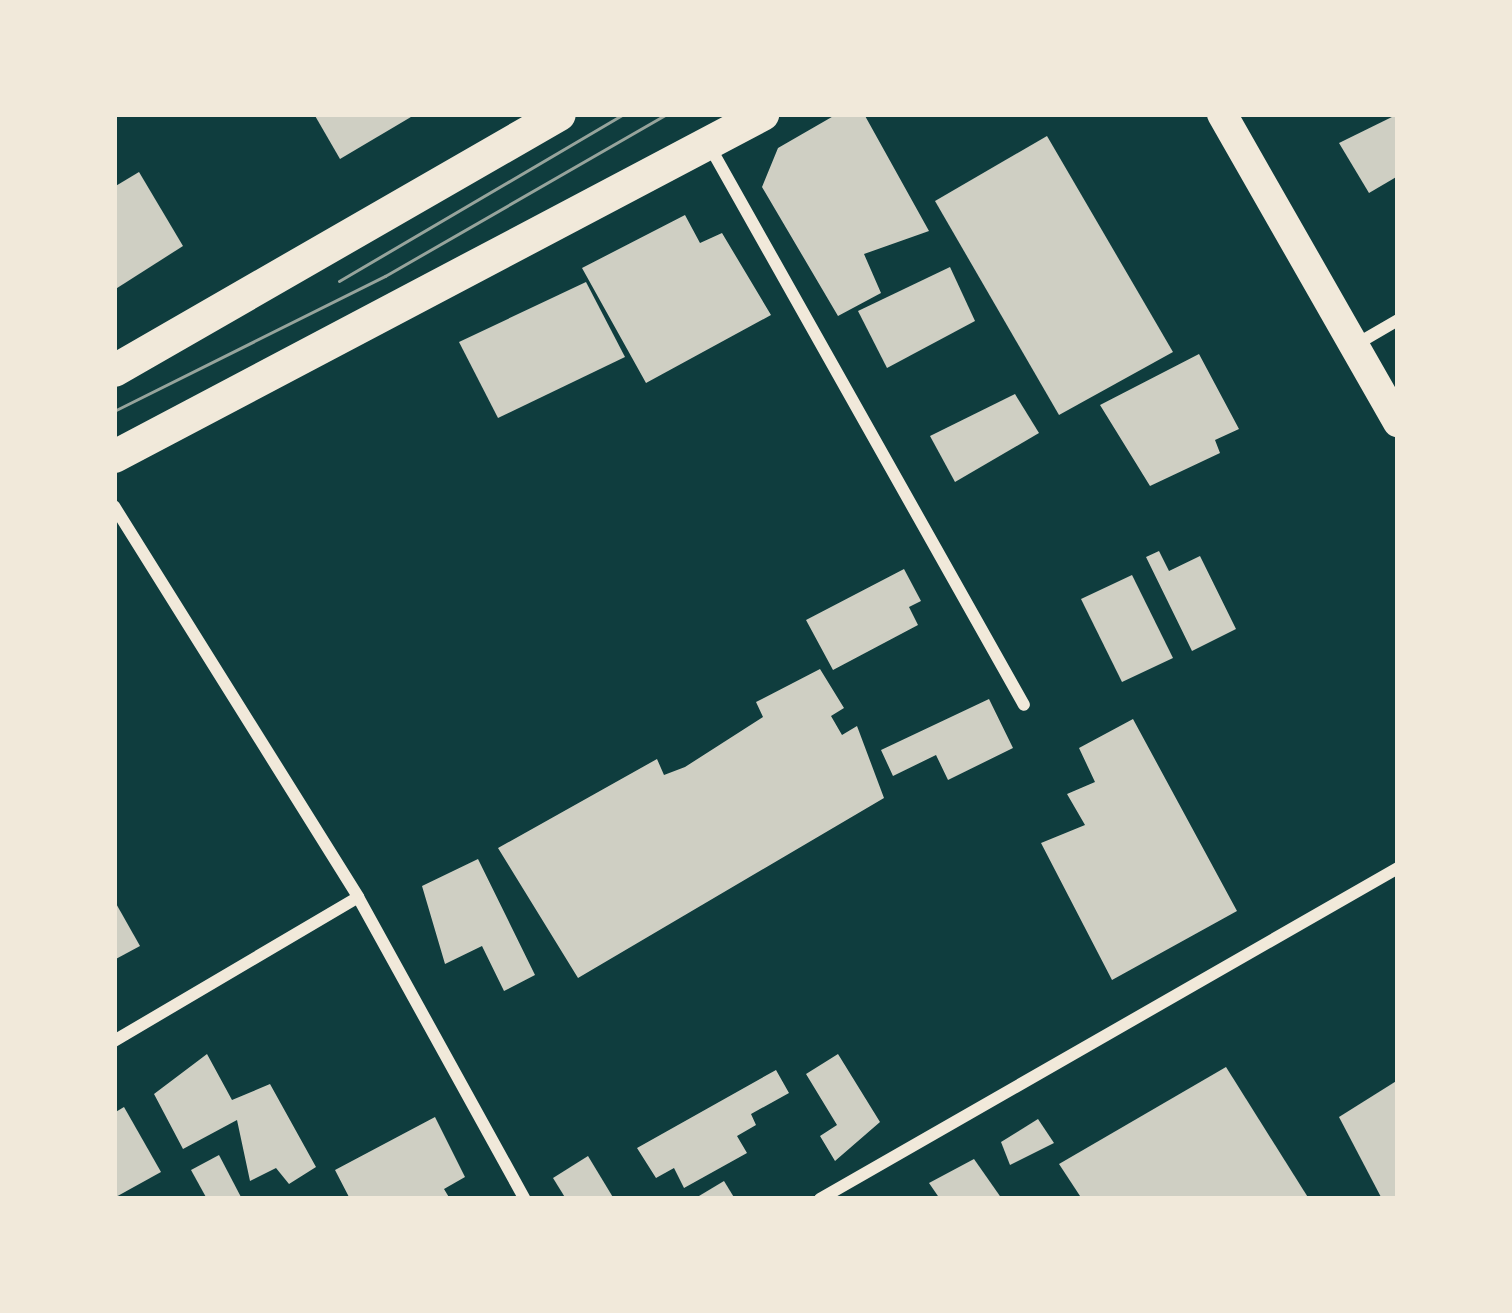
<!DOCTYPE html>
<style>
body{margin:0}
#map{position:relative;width:1512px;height:1313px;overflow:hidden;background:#0f3d3e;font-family:"Varela Round",sans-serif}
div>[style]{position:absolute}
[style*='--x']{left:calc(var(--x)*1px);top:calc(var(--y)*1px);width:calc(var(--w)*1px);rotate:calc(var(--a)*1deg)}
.building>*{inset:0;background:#cfcfc3}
.minor>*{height:12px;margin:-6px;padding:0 6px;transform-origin:6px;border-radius:6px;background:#f1e9da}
.primary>*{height:30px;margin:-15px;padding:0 15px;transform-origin:15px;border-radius:15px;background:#f1e9da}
.trunk>*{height:33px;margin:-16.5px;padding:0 16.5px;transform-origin:16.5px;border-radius:16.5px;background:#f1e9da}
.tram>*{height:3px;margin:-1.5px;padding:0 1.5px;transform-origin:1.5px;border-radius:1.5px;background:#97a49c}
span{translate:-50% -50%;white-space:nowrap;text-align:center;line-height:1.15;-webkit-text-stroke:10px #f1e9da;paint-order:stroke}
.frame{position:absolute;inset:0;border:117px solid #f1e9da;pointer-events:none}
</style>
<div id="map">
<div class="building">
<i style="clip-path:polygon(314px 114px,416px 114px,340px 159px)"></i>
<i style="clip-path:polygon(837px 114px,864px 114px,929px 231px,864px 254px,881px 293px,838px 316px,762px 187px,778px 148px)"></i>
<i style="clip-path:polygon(1398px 114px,1398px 176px,1369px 193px,1339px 143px)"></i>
<i style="clip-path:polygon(1047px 136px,1173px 352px,1059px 415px,935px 201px)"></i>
<i style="clip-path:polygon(139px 172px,183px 246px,114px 290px,114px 187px)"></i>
<i style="clip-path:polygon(685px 215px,700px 243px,722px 233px,771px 315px,646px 383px,582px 268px)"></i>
<i style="clip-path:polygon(950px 267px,975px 321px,887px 368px,858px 311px)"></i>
<i style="clip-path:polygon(586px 282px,625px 357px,498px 418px,459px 342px)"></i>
<i style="clip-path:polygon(1199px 354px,1239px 429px,1215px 440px,1220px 453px,1150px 486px,1100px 405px)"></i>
<i style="clip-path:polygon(1015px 394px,1039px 433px,955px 482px,930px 436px)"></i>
<i style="clip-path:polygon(1159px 551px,1169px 571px,1200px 556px,1236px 629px,1192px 651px,1146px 557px)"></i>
<i style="clip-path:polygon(904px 569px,921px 601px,909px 607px,918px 625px,833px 670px,806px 620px)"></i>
<i style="clip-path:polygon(1132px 575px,1173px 658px,1122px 682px,1081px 599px)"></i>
<i style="clip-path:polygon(820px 669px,844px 708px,831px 716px,842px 735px,857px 726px,884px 798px,578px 978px,498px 848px,657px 759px,664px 775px,685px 767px,763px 717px,756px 702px)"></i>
<i style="clip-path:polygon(989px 699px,1013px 748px,948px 780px,936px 755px,893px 776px,881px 750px)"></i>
<i style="clip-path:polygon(1133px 719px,1237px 911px,1112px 980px,1041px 843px,1085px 825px,1067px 794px,1095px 782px,1079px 748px)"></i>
<i style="clip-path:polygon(478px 859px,535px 975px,504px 991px,482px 946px,445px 964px,422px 886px)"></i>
<i style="clip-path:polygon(114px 900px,140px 946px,114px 960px)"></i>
<i style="clip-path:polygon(207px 1054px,232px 1100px,270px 1084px,316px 1167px,289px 1184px,276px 1168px,250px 1181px,237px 1120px,183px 1149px,154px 1094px)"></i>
<i style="clip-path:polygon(838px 1054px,880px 1122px,835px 1161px,820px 1136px,837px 1125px,806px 1074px)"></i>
<i style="clip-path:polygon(1226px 1067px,1309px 1199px,1082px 1199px,1059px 1164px)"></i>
<i style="clip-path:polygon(776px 1070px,789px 1093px,751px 1114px,756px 1125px,737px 1136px,747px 1153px,684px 1188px,674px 1168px,656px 1178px,637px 1148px)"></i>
<i style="clip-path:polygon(1398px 1080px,1398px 1199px,1382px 1199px,1339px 1117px)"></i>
<i style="clip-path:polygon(124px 1107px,161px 1172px,114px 1198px,114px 1113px)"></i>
<i style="clip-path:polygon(435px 1117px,465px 1177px,444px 1189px,450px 1199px,350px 1199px,335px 1170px)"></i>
<i style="clip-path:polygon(1038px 1119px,1054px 1143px,1010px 1165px,1001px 1142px)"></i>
<i style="clip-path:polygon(219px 1155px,242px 1199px,207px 1199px,191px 1170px)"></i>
<i style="clip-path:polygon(588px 1156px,614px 1199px,566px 1199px,553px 1178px)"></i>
<i style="clip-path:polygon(974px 1159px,1002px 1199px,940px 1199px,929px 1183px)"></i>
<i style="clip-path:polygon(724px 1181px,735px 1199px,694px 1199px)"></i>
</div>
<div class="minor">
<i style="--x:710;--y:147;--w:640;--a:60.63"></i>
<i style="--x:1355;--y:345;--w:50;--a:-30.2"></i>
<i style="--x:114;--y:506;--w:461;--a:58"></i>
<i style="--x:358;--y:897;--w:345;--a:61.1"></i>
<i style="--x:114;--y:1041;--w:283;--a:-30.5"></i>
<i style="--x:820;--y:1199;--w:666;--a:-29.8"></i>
</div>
<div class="primary">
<i style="--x:1222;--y:114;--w:355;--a:60.3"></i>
</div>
<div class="trunk">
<i style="--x:114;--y:370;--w:513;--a:-29.91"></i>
<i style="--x:114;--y:456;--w:733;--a:-27.82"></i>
</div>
<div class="tram">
<i style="--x:339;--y:281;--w:330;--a:-30.4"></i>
<i style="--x:114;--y:411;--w:303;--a:-26.5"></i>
<i style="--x:385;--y:276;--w:325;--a:-29.9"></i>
</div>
<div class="frame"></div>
</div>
